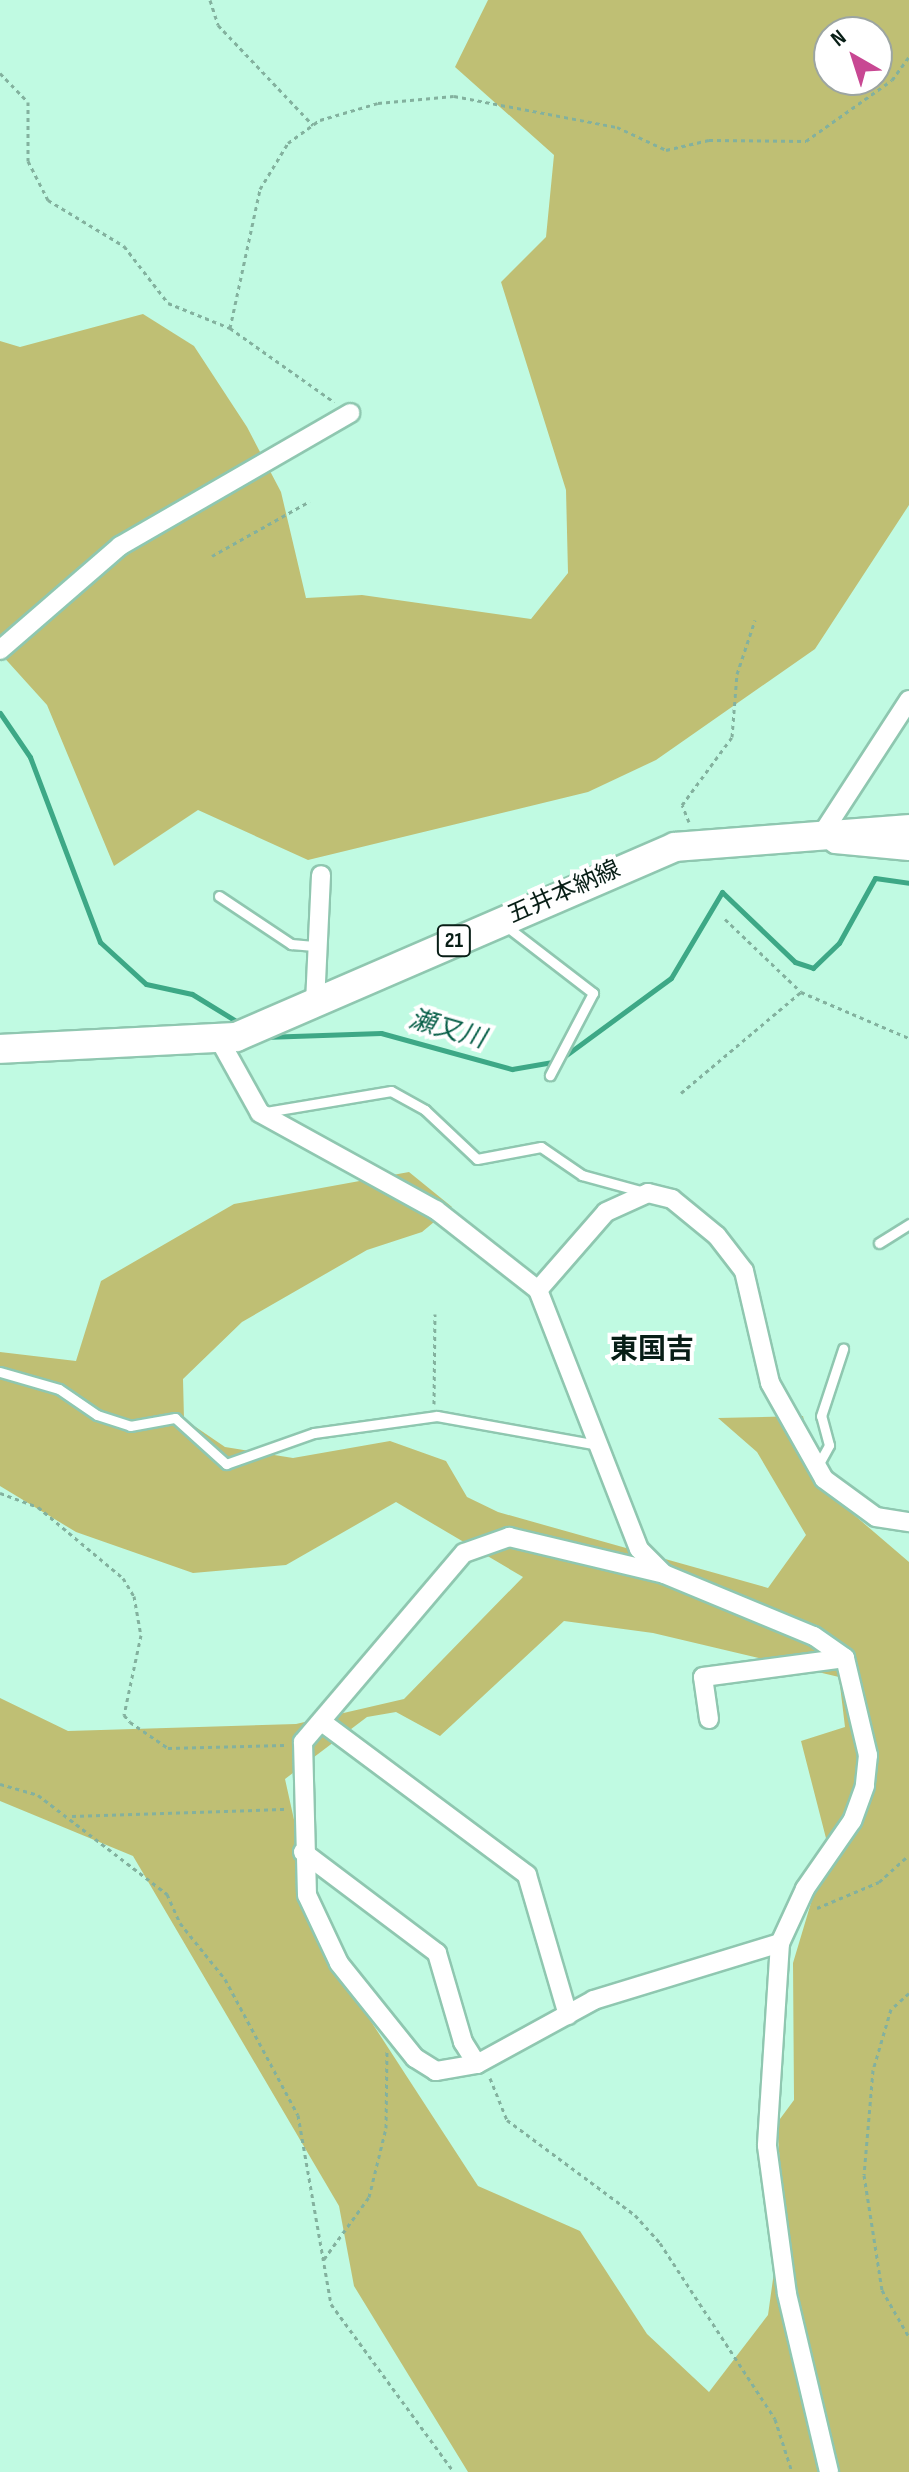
<!DOCTYPE html>
<meta charset="utf-8">
<style>
body{margin:0}
#map{position:relative;width:909px;height:2472px;overflow:hidden;background:#c0fae2;font-family:"Sofia Sans Condensed","Noto Sans JP",sans-serif}
div>[style]{position:absolute}
[style*='--x']{left:calc(var(--x)*1px);top:calc(var(--y)*1px);width:calc(var(--w)*1px);rotate:calc(var(--a)*1deg)}
.green>*{inset:0;background:#bfbf74}
.stream>*{height:5px;margin:-2.5px;padding:0 2.5px;transform-origin:2.5px;border-radius:2.5px;background:#3da886}
.path>*{height:3px;margin-top:-1.5px;transform-origin:0;background:repeating-linear-gradient(90deg,#83b19e 0 4px,transparent 0 8px)}
.roads{filter:drop-shadow(2px 0 #8fc7b0) drop-shadow(-2px 0 #8fc7b0) drop-shadow(0 2px #8fc7b0) drop-shadow(0 -2px #8fc7b0)}
.service>*{height:9px;margin:-4.5px;padding:0 4.5px;transform-origin:4.5px;border-radius:4.5px;background:#fff}
.minor>*{height:18px;margin:-9px;padding:0 9px;transform-origin:9px;border-radius:9px;background:#fff}
.primary>*{height:28px;margin:-14px;padding:0 14px;transform-origin:14px;border-radius:14px;background:#fff}
span{translate:-50% -50%;white-space:nowrap;text-align:center;line-height:1.15;-webkit-text-stroke:8px #fff;paint-order:stroke}
.shield-label span{padding:2px 6px;background:#fff;border:2px solid;border-radius:6px;-webkit-text-stroke-width:0}
.shield-label{font-size:22px;color:#081e16;font-weight:700}
.street-label{font-size:24px;color:#081e16}
.water-label{font-size:26px;color:#065e47;font-style:italic}
.quarter-label{font-size:28px;color:#081e16;font-weight:700}
.north{position:absolute;left:813px;top:16px;width:80px;height:80px;box-sizing:border-box;background:#fff;border:2px solid #9ca5a2;border-radius:50%;rotate:321deg;font-size:22px;font-weight:700;line-height:32px;text-align:center;color:#081e16}
.north::after{content:'';display:block;margin:auto;width:28px;height:36px;background:#c84893;clip-path:polygon(50% 0,100% 100%,50% 72%,0 100%)}
</style>
<div id="map">
<div class="green">
<i style="clip-path:polygon(evenodd,488px 0,909px 0,909px 505px,815px 649px,656px 760px,588px 792px,308px 860px,198px 810px,114px 866px,47px 705px,0 653px,0 341px,20px 347px,143px 314px,194px 346px,247px 427px,281px 492px,306px 598px,362px 595px,531px 619px,568px 573px,566px 490px,501px 282px,546px 237px,554px 155px,455px 67px,488px 0,829px 32px,877px 32px,877px 80px,829px 80px,829px 32px)"></i>
<i style="clip-path:polygon(evenodd,409px 1172px,452px 1207px,422px 1232px,367px 1250px,242px 1322px,183px 1379px,184px 1419px,225px 1447px,293px 1458px,390px 1441px,446px 1461px,467px 1497px,498px 1512px,768px 1588px,806px 1535px,757px 1452px,718px 1418px,803px 1416px,818px 1484px,909px 1562px,909px 2472px,468px 2472px,354px 2286px,339px 2206px,133px 1856px,0 1801px,0 1698px,68px 1731px,296px 1724px,404px 1699px,523px 1577px,396px 1502px,286px 1565px,193px 1573px,76px 1532px,0 1486px,0 1352px,76px 1361px,101px 1281px,234px 1204px,409px 1172px,564px 1621px,653px 1633px,839px 1677px,845px 1727px,801px 1741px,828px 1846px,793px 1963px,794px 2100px,777px 2123px,783px 2207px,768px 2315px,709px 2392px,647px 2334px,580px 2231px,478px 2186px,322px 1946px,285px 1779px,367px 1717px,396px 1712px,440px 1736px,564px 1621px)"></i>
</div>
<div class="stream">
<i style="--x:0;--y:713;--w:53;--a:55.7"></i>
<i style="--x:30;--y:757;--w:198;--a:69.3"></i>
<i style="--x:100;--y:942;--w:62;--a:42.4"></i>
<i style="--x:146;--y:984;--w:47;--a:12.3"></i>
<i style="--x:192;--y:994;--w:57;--a:31.5"></i>
<i style="--x:264;--y:1037;--w:117;--a:-2"></i>
<i style="--x:381;--y:1033;--w:136;--a:15.4"></i>
<i style="--x:512;--y:1069;--w:47;--a:-9.9"></i>
<i style="--x:558;--y:1061;--w:140;--a:-36.3"></i>
<i style="--x:671;--y:978;--w:100;--a:-59.3"></i>
<i style="--x:722;--y:892;--w:101;--a:43.8"></i>
<i style="--x:795;--y:962;--w:19;--a:18"></i>
<i style="--x:813;--y:968;--w:36;--a:-44"></i>
<i style="--x:839;--y:943;--w:74;--a:-61"></i>
<i style="--x:875;--y:878;--w:34;--a:8"></i>
</div>
<div class="path">
<i style="--x:210;--y:0;--w:26;--a:72"></i>
<i style="--x:218;--y:25;--w:138;--a:46.5"></i>
<i style="--x:0;--y:73;--w:40;--a:46"></i>
<i style="--x:28;--y:102;--w:59;--a:90"></i>
<i style="--x:28;--y:161;--w:44;--a:62.9"></i>
<i style="--x:48;--y:200;--w:89;--a:31.2"></i>
<i style="--x:124;--y:246;--w:72;--a:52.3"></i>
<i style="--x:168;--y:303;--w:67;--a:22"></i>
<i style="--x:230;--y:328;--w:128;--a:35.4"></i>
<i style="--x:230;--y:328;--w:142;--a:-77.8"></i>
<i style="--x:260;--y:189;--w:54;--a:-58.7"></i>
<i style="--x:288;--y:143;--w:39;--a:-36"></i>
<i style="--x:320;--y:120;--w:60;--a:-16.3"></i>
<i style="--x:378;--y:103;--w:76;--a:-5.3"></i>
<i style="--x:454;--y:96;--w:166;--a:10.8"></i>
<i style="--x:617;--y:127;--w:54;--a:25.1"></i>
<i style="--x:666;--y:150;--w:44;--a:-13.1"></i>
<i style="--x:709;--y:140;--w:97;--a:0.6"></i>
<i style="--x:806;--y:141;--w:105;--a:-35.3"></i>
<i style="--x:892;--y:80;--w:29;--a:-54"></i>
<i style="--x:212;--y:556;--w:112;--a:-29.3"></i>
<i style="--x:689;--y:822;--w:18;--a:-112"></i>
<i style="--x:682;--y:805;--w:84;--a:-53.7"></i>
<i style="--x:732;--y:737;--w:63;--a:-85.5"></i>
<i style="--x:737;--y:674;--w:57;--a:-71.6"></i>
<i style="--x:725;--y:919;--w:105;--a:43.8"></i>
<i style="--x:801;--y:992;--w:117;--a:23.1"></i>
<i style="--x:681;--y:1093;--w:157;--a:-40.1"></i>
<i style="--x:434;--y:1404;--w:90;--a:-89.4"></i>
<i style="--x:0;--y:1493;--w:40;--a:20.2"></i>
<i style="--x:38;--y:1507;--w:111;--a:39.9"></i>
<i style="--x:123;--y:1578;--w:21;--a:59"></i>
<i style="--x:134;--y:1596;--w:40;--a:80"></i>
<i style="--x:141;--y:1635;--w:82;--a:102"></i>
<i style="--x:124;--y:1715;--w:9;--a:49"></i>
<i style="--x:130;--y:1722;--w:46;--a:34.4"></i>
<i style="--x:168;--y:1748;--w:116;--a:-1.5"></i>
<i style="--x:0;--y:1784;--w:40;--a:16"></i>
<i style="--x:38;--y:1795;--w:163;--a:37.5"></i>
<i style="--x:167;--y:1894;--w:32;--a:66"></i>
<i style="--x:180;--y:1923;--w:72;--a:51.2"></i>
<i style="--x:225;--y:1979;--w:154;--a:61.8"></i>
<i style="--x:298;--y:2115;--w:192;--a:80.1"></i>
<i style="--x:331;--y:2304;--w:208;--a:53.8"></i>
<i style="--x:72;--y:1816;--w:216;--a:-1.9"></i>
<i style="--x:817;--y:1908;--w:67;--a:-22.8"></i>
<i style="--x:879;--y:1882;--w:40;--a:-42"></i>
<i style="--x:909;--y:1993;--w:24;--a:138"></i>
<i style="--x:891;--y:2009;--w:64;--a:106.4"></i>
<i style="--x:873;--y:2070;--w:105;--a:94.9"></i>
<i style="--x:864;--y:2175;--w:116;--a:81.1"></i>
<i style="--x:882;--y:2290;--w:54;--a:60.1"></i>
<i style="--x:490;--y:2078;--w:45;--a:68"></i>
<i style="--x:507;--y:2120;--w:159;--a:36.6"></i>
<i style="--x:635;--y:2215;--w:38;--a:48"></i>
<i style="--x:660;--y:2243;--w:210;--a:56.8"></i>
<i style="--x:775;--y:2419;--w:56;--a:72.2"></i>
<i style="--x:324;--y:2259;--w:77;--a:-54"></i>
<i style="--x:369;--y:2197;--w:71;--a:-76.2"></i>
<i style="--x:386;--y:2128;--w:77;--a:-89.3"></i>
</div>
<div class="roads">
<div class="service">
<i style="--x:219;--y:896;--w:87;--a:33.7"></i>
<i style="--x:291;--y:944;--w:23;--a:5"></i>
<i style="--x:506;--y:926;--w:110;--a:37.6"></i>
<i style="--x:593;--y:993;--w:93;--a:117.7"></i>
<i style="--x:260;--y:1113;--w:133;--a:-9.5"></i>
<i style="--x:391;--y:1091;--w:39;--a:29"></i>
<i style="--x:425;--y:1110;--w:71;--a:43.3"></i>
<i style="--x:477;--y:1159;--w:65;--a:-10.6"></i>
<i style="--x:541;--y:1147;--w:50;--a:34.3"></i>
<i style="--x:582;--y:1175;--w:64;--a:15.3"></i>
<i style="--x:879;--y:1243;--w:36;--a:-32"></i>
<i style="--x:0;--y:1372;--w:61;--a:16.1"></i>
<i style="--x:59;--y:1389;--w:46;--a:34.4"></i>
<i style="--x:97;--y:1415;--w:35;--a:18"></i>
<i style="--x:130;--y:1426;--w:46;--a:-10.1"></i>
<i style="--x:175;--y:1418;--w:69;--a:42"></i>
<i style="--x:226;--y:1464;--w:93;--a:-19.4"></i>
<i style="--x:314;--y:1433;--w:124;--a:-7.9"></i>
<i style="--x:437;--y:1416;--w:164;--a:10.2"></i>
<i style="--x:817;--y:1467;--w:25;--a:-61"></i>
<i style="--x:829;--y:1445;--w:30;--a:-105"></i>
<i style="--x:821;--y:1416;--w:71;--a:-71.8"></i>
</div>
<div class="minor">
<i style="--x:0;--y:650;--w:159;--a:-40.9"></i>
<i style="--x:120;--y:546;--w:266;--a:-30"></i>
<i style="--x:909;--y:700;--w:160;--a:123"></i>
<i style="--x:822;--y:834;--w:16;--a:38"></i>
<i style="--x:835;--y:844;--w:74;--a:5.4"></i>
<i style="--x:315;--y:1003;--w:128;--a:-87.3"></i>
<i style="--x:220;--y:1041;--w:82;--a:60.9"></i>
<i style="--x:260;--y:1113;--w:201;--a:28.9"></i>
<i style="--x:436;--y:1210;--w:130;--a:38.1"></i>
<i style="--x:538;--y:1290;--w:278;--a:68.7"></i>
<i style="--x:639;--y:1549;--w:35;--a:45"></i>
<i style="--x:538;--y:1290;--w:103;--a:-48.9"></i>
<i style="--x:606;--y:1212;--w:46;--a:-24.3"></i>
<i style="--x:648;--y:1193;--w:25;--a:14"></i>
<i style="--x:672;--y:1199;--w:58;--a:39.4"></i>
<i style="--x:717;--y:1236;--w:44;--a:52.4"></i>
<i style="--x:744;--y:1271;--w:115;--a:76.9"></i>
<i style="--x:770;--y:1383;--w:110;--a:60.6"></i>
<i style="--x:824;--y:1479;--w:64;--a:36.2"></i>
<i style="--x:876;--y:1517;--w:33;--a:9"></i>
<i style="--x:709;--y:1719;--w:42;--a:-98.1"></i>
<i style="--x:703;--y:1677;--w:143;--a:-7.6"></i>
<i style="--x:322;--y:1722;--w:256;--a:36.7"></i>
<i style="--x:527;--y:1875;--w:146;--a:73.7"></i>
<i style="--x:303;--y:1852;--w:168;--a:37"></i>
<i style="--x:437;--y:1953;--w:93;--a:73.7"></i>
<i style="--x:463;--y:2042;--w:26;--a:58"></i>
<i style="--x:780;--y:1943;--w:195;--a:163"></i>
<i style="--x:594;--y:2000;--w:133;--a:151.3"></i>
<i style="--x:477;--y:2064;--w:42;--a:170.3"></i>
<i style="--x:436;--y:2071;--w:25;--a:-148"></i>
<i style="--x:415;--y:2058;--w:122;--a:-128.7"></i>
<i style="--x:339;--y:1963;--w:75;--a:-115.2"></i>
<i style="--x:307;--y:1895;--w:153;--a:-91.5"></i>
<i style="--x:303;--y:1742;--w:248;--a:-49.6"></i>
<i style="--x:464;--y:1553;--w:48;--a:-19.6"></i>
<i style="--x:509;--y:1537;--w:159;--a:13.4"></i>
<i style="--x:664;--y:1574;--w:162;--a:22.5"></i>
<i style="--x:814;--y:1636;--w:38;--a:35"></i>
<i style="--x:845;--y:1658;--w:100;--a:76.7"></i>
<i style="--x:868;--y:1755;--w:31;--a:96"></i>
<i style="--x:865;--y:1786;--w:37;--a:110"></i>
<i style="--x:852;--y:1821;--w:83;--a:124.7"></i>
<i style="--x:805;--y:1889;--w:60;--a:114.8"></i>
<i style="--x:780;--y:1943;--w:203;--a:93.7"></i>
<i style="--x:767;--y:2146;--w:149;--a:82.3"></i>
<i style="--x:787;--y:2294;--w:183;--a:76.7"></i>
</div>
<div class="primary">
<i style="--x:0;--y:1049;--w:236;--a:-2.9"></i>
<i style="--x:236;--y:1037;--w:478;--a:-23.4"></i>
<i style="--x:675;--y:847;--w:235;--a:-4.4"></i>
</div>
</div>
<div class="shield-label">
<span style="left:454px;top:941px">21</span>
</div>
<div class="street-label">
<span style="left:564px;top:892px;rotate:-24deg">五井本納線</span>
</div>
<div class="water-label">
<span style="left:447px;top:1030px;rotate:16deg">瀬又川</span>
</div>
<div class="quarter-label">
<span style="left:652px;top:1350px">東国吉</span>
</div>
<div class="north">N</div>
</div>
